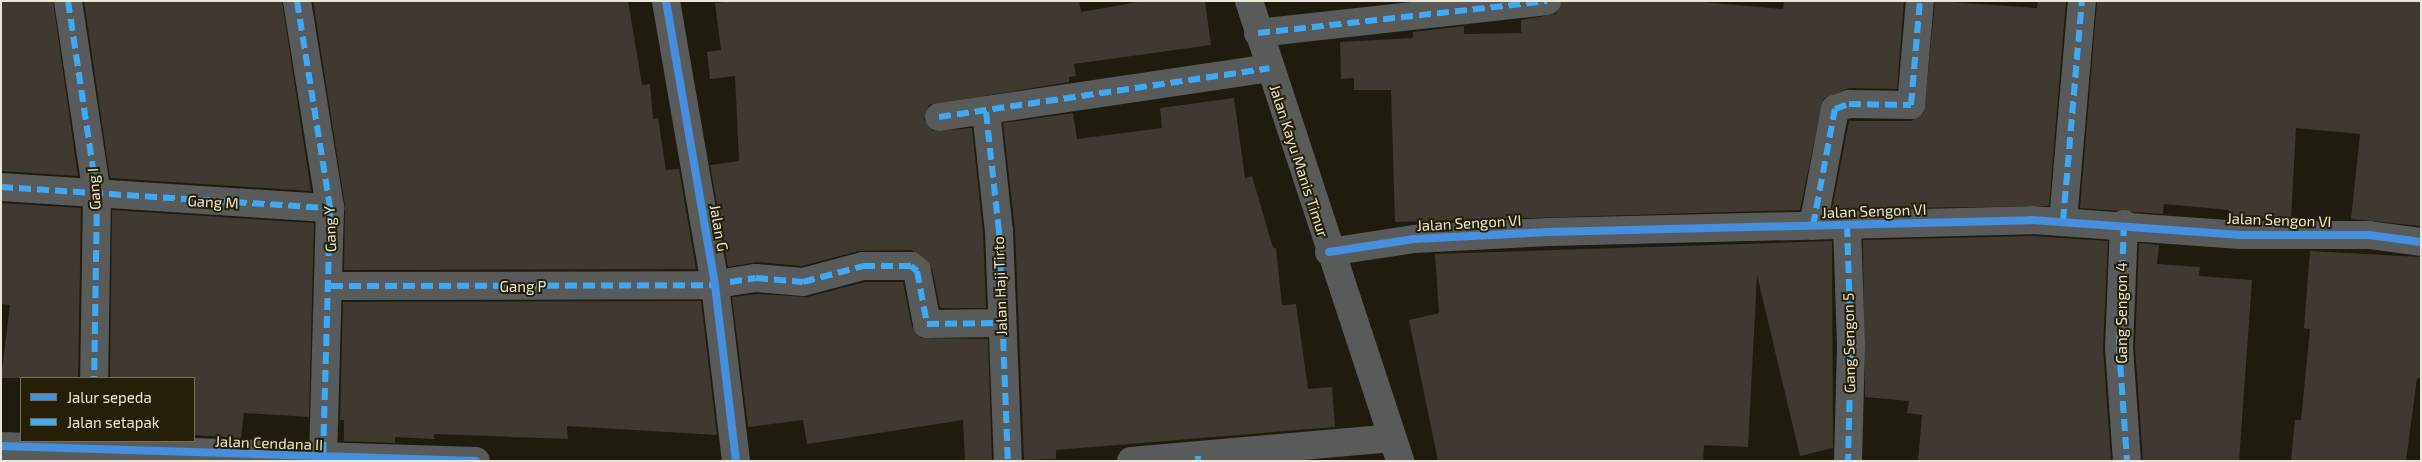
<!DOCTYPE html>
<style>
body{margin:0}
#map{position:relative;width:2422px;height:462px;overflow:hidden;background:#1f1b0e;font-family:"Exo 2",sans-serif}
div>[style]{position:absolute}
[style*='--x']{left:calc(var(--x)*1px);top:calc(var(--y)*1px);width:calc(var(--w)*1px);rotate:calc(var(--a)*1deg)}
.building>*{inset:0;background:#3f3931}
.minor>*{height:28px;margin:-14px;padding:0 14px;transform-origin:14px;border-radius:14px;background:#585b5a}
.tertiary>*{height:28px;margin:-14px;padding:0 14px;transform-origin:14px;border-radius:14px;background:#585b5a}
.quiet>*{height:6px;margin-top:-3px;transform-origin:0;background:repeating-linear-gradient(90deg,#3fa9f5 0 12px,transparent 0 18px)}
.cycleway>*{height:8px;margin:-4px;padding:0 4px;transform-origin:4px;border-radius:4px;background:#468fdf}
span{translate:-50% -50%;white-space:nowrap;text-align:center;line-height:1.15;-webkit-text-stroke:4px #261f07;paint-order:stroke}
.street-label{font-size:15px;color:#ebe7d8}
.frame{position:absolute;inset:0;border:2px solid #ebe7d8;pointer-events:none}
.legend{position:absolute;left:20px;top:377px;width:175px;height:65px;box-sizing:border-box;background:#261f07;border:1px solid #756f5b;margin:0;padding:6px 9px;list-style:none;font-size:15px;color:#ebe7d8}
.legend li{display:flex;align-items:center;gap:10px;height:25px}
.legend b{width:25px;border:1px solid #756f5b}
</style>
<div id="map">
<div class="building">
<i style="clip-path:polygon(1px 1px,53px 1px,78px 176px,1px 171px)"></i>
<i style="clip-path:polygon(84px 1px,282px 1px,311px 191px,110px 178px)"></i>
<i style="clip-path:polygon(313px 1px,628px 1px,642px 85px,650px 84px,653px 119px,658px 118px,666px 170px,679px 169px,696px 269px,344px 270px,345px 206px)"></i>
<i style="clip-path:polygon(735px 1px,1079px 1px,1081px 12px,1144px 1px,1205px 1px,1211px 45px,1074px 64px,1076px 76px,1069px 77px,1069px 82px,929px 105px,924px 120px,933px 131px,972px 128px,983px 232px,986px 308px,940px 308px,932px 268px,912px 250px,859px 251px,802px 266px,757px 262px,728px 267px,710px 165px,739px 161px,735px 76px,710px 79px,707px 52px,721px 50px,715px 3px)"></i>
<i style="clip-path:polygon(1562px 1px,1690px 1px,1783px 9px,1784px 1px,1904px 1px,1897px 89px,1849px 88px,1823px 99px,1800px 210px,1395px 222px,1391px 90px,1354px 90px,1354px 78px,1341px 79px,1340px 42px,1413px 38px,1413px 32px,1464px 26px,1464px 34px,1521px 33px,1521px 20px,1556px 14px)"></i>
<i style="clip-path:polygon(1935px 1px,2037px 8px,2038px 1px,2066px 1px,2049px 206px,1832px 209px,1849px 121px,1911px 121px,1924px 113px)"></i>
<i style="clip-path:polygon(2097px 1px,2421px 1px,2421px 226px,2351px 219px,2360px 134px,2296px 128px,2291px 219px,2229px 217px,2229px 210px,2164px 204px,2163px 214px,2080px 208px)"></i>
<i style="clip-path:polygon(1234px 98px,1245px 178px,1252px 176px,1273px 248px,1276px 248px,1282px 305px,1296px 304px,1308px 389px,1332px 387px,1335px 427px,1056px 450px,1056px 459px,1024px 460px,1015px 230px,1003px 123px,1073px 113px,1077px 139px,1162px 128px,1160px 108px)"></i>
<i style="clip-path:polygon(1px 203px,81px 208px,78px 378px,1px 378px,10px 305px,1px 304px)"></i>
<i style="clip-path:polygon(112px 210px,314px 223px,309px 417px,244px 413px,241px 438px,194px 435px,194px 378px,110px 378px)"></i>
<i style="clip-path:polygon(2031px 236px,2108px 241px,2103px 348px,2111px 460px,1918px 461px,1922px 415px,1907px 413px,1909px 401px,1865px 397px,1863px 240px)"></i>
<i style="clip-path:polygon(1832px 241px,1833px 448px,1800px 456px,1757px 275px,1748px 447px,1704px 445px,1703px 461px,1438px 461px,1409px 320px,1439px 313px,1435px 254px)"></i>
<i style="clip-path:polygon(2139px 243px,2159px 245px,2157px 264px,2200px 267px,2199px 276px,2252px 280px,2239px 461px,2143px 461px,2135px 347px)"></i>
<i style="clip-path:polygon(2310px 251px,2421px 257px,2421px 378px,2417px 378px,2406px 461px,2291px 461px,2295px 420px,2301px 420px,2310px 329px,2304px 328px)"></i>
<i style="clip-path:polygon(865px 282px,903px 282px,912px 327px,921px 338px,988px 339px,992px 461px,965px 461px,963px 420px,807px 444px,803px 420px,748px 427px,732px 297px,757px 294px,807px 297px)"></i>
<i style="clip-path:polygon(701px 301px,717px 435px,567px 426px,568px 439px,434px 434px,434px 439px,395px 437px,395px 443px,344px 441px,344px 420px,340px 420px,343px 302px)"></i>
</div>
<div class="minor">
<i style="--x:68;--y:1;--w:197;--a:81.5"></i>
<i style="--x:97;--y:196;--w:182;--a:90.9"></i>
<i style="--x:297;--y:1;--w:210;--a:80.9"></i>
<i style="--x:330;--y:208;--w:251;--a:91.6"></i>
<i style="--x:666;--y:1;--w:288;--a:80.2"></i>
<i style="--x:715;--y:285;--w:177;--a:83.2"></i>
<i style="--x:1258;--y:33;--w:291;--a:-6.3"></i>
<i style="--x:986;--y:112;--w:120;--a:83.8"></i>
<i style="--x:999;--y:231;--w:230;--a:87.8"></i>
<i style="--x:939;--y:117;--w:334;--a:-8.4"></i>
<i style="--x:1;--y:187;--w:330;--a:3.7"></i>
<i style="--x:2063;--y:221;--w:221;--a:-85.1"></i>
<i style="--x:2124;--y:224;--w:123;--a:92.3"></i>
<i style="--x:2119;--y:347;--w:114;--a:86"></i>
<i style="--x:1847;--y:225;--w:121;--a:88.1"></i>
<i style="--x:1851;--y:346;--w:115;--a:91.5"></i>
<i style="--x:1813;--y:226;--w:119;--a:-79.4"></i>
<i style="--x:1835;--y:109;--w:15;--a:-20"></i>
<i style="--x:1849;--y:104;--w:62;--a:0.9"></i>
<i style="--x:1911;--y:105;--w:104;--a:-85.1"></i>
<i style="--x:1329;--y:252;--w:86;--a:-8.7"></i>
<i style="--x:1414;--y:239;--w:135;--a:-3"></i>
<i style="--x:1549;--y:232;--w:482;--a:-1.4"></i>
<i style="--x:2031;--y:220;--w:210;--a:4.1"></i>
<i style="--x:2240;--y:235;--w:129;--a:0"></i>
<i style="--x:2369;--y:235;--w:52;--a:7.7"></i>
<i style="--x:730;--y:282;--w:26;--a:-9"></i>
<i style="--x:756;--y:278;--w:47;--a:4.9"></i>
<i style="--x:803;--y:282;--w:62;--a:-14.9"></i>
<i style="--x:863;--y:266;--w:48;--a:0"></i>
<i style="--x:911;--y:266;--w:8;--a:40"></i>
<i style="--x:917;--y:271;--w:54;--a:79.3"></i>
<i style="--x:927;--y:324;--w:75;--a:-0.8"></i>
<i style="--x:331;--y:286;--w:384;--a:-0.1"></i>
<i style="--x:1;--y:446;--w:475;--a:1.8"></i>
<i style="--x:1131;--y:461;--w:262;--a:-5"></i>
</div>
<div class="tertiary">
<i style="--x:1249;--y:1;--w:484;--a:71.8"></i>
</div>
<div class="quiet">
<i style="--x:68;--y:1;--w:197;--a:81.5"></i>
<i style="--x:97;--y:196;--w:182;--a:90.9"></i>
<i style="--x:297;--y:1;--w:210;--a:80.9"></i>
<i style="--x:330;--y:208;--w:251;--a:91.6"></i>
<i style="--x:1258;--y:33;--w:291;--a:-6.3"></i>
<i style="--x:986;--y:112;--w:120;--a:83.8"></i>
<i style="--x:999;--y:231;--w:230;--a:87.8"></i>
<i style="--x:939;--y:117;--w:334;--a:-8.4"></i>
<i style="--x:1;--y:187;--w:330;--a:3.7"></i>
<i style="--x:2063;--y:221;--w:221;--a:-85.1"></i>
<i style="--x:2124;--y:224;--w:123;--a:92.3"></i>
<i style="--x:2119;--y:347;--w:114;--a:86"></i>
<i style="--x:1847;--y:225;--w:121;--a:88.1"></i>
<i style="--x:1851;--y:346;--w:115;--a:91.5"></i>
<i style="--x:1813;--y:226;--w:119;--a:-79.4"></i>
<i style="--x:1835;--y:109;--w:15;--a:-20"></i>
<i style="--x:1849;--y:104;--w:62;--a:0.9"></i>
<i style="--x:1911;--y:105;--w:104;--a:-85.1"></i>
<i style="--x:730;--y:282;--w:26;--a:-9"></i>
<i style="--x:756;--y:278;--w:47;--a:4.9"></i>
<i style="--x:803;--y:282;--w:62;--a:-14.9"></i>
<i style="--x:863;--y:266;--w:48;--a:0"></i>
<i style="--x:911;--y:266;--w:8;--a:40"></i>
<i style="--x:917;--y:271;--w:54;--a:79.3"></i>
<i style="--x:927;--y:324;--w:75;--a:-0.8"></i>
<i style="--x:331;--y:286;--w:384;--a:-0.1"></i>
<i style="--x:1198;--y:456;--w:5;--a:90"></i>
</div>
<div class="cycleway">
<i style="--x:666;--y:1;--w:288;--a:80.2"></i>
<i style="--x:715;--y:285;--w:177;--a:83.2"></i>
<i style="--x:1329;--y:252;--w:86;--a:-8.7"></i>
<i style="--x:1414;--y:239;--w:135;--a:-3"></i>
<i style="--x:1549;--y:232;--w:482;--a:-1.4"></i>
<i style="--x:2031;--y:220;--w:210;--a:4.1"></i>
<i style="--x:2240;--y:235;--w:129;--a:0"></i>
<i style="--x:2369;--y:235;--w:52;--a:7.7"></i>
<i style="--x:1;--y:446;--w:475;--a:1.8"></i>
</div>
<div class="street-label">
<span style="left:1299px;top:161px;rotate:72deg">Jalan Kayu Manis Timur</span>
<span style="left:94px;top:189px;rotate:-94deg">Gang I</span>
<span style="left:213px;top:202px;rotate:3deg">Gang M</span>
<span style="left:1874px;top:211px;rotate:-2deg">Jalan Sengon VI</span>
<span style="left:2279px;top:220px;rotate:2deg">Jalan Sengon VI</span>
<span style="left:1469px;top:223px;rotate:-3deg">Jalan Sengon VI</span>
<span style="left:719px;top:228px;rotate:80deg">Jalan G</span>
<span style="left:330px;top:229px;rotate:-92deg">Gang Y</span>
<span style="left:1000px;top:286px;rotate:-92deg">Jalan Haji Tirto</span>
<span style="left:523px;top:287px">Gang P</span>
<span style="left:2122px;top:313px;rotate:-90deg">Gang Sengon 4</span>
<span style="left:1849px;top:343px;rotate:-91deg">Gang Sengon 5</span>
<span style="left:269px;top:443px;rotate:2deg">Jalan Cendana II</span>
</div>
<div class="frame"></div>
<ul class="legend">
<li><b style="height:6px;background:#468fdf"></b>Jalur sepeda</li>
<li><b style="height:6px;background:#3fa9f5"></b>Jalan setapak</li>
</ul>
</div>
